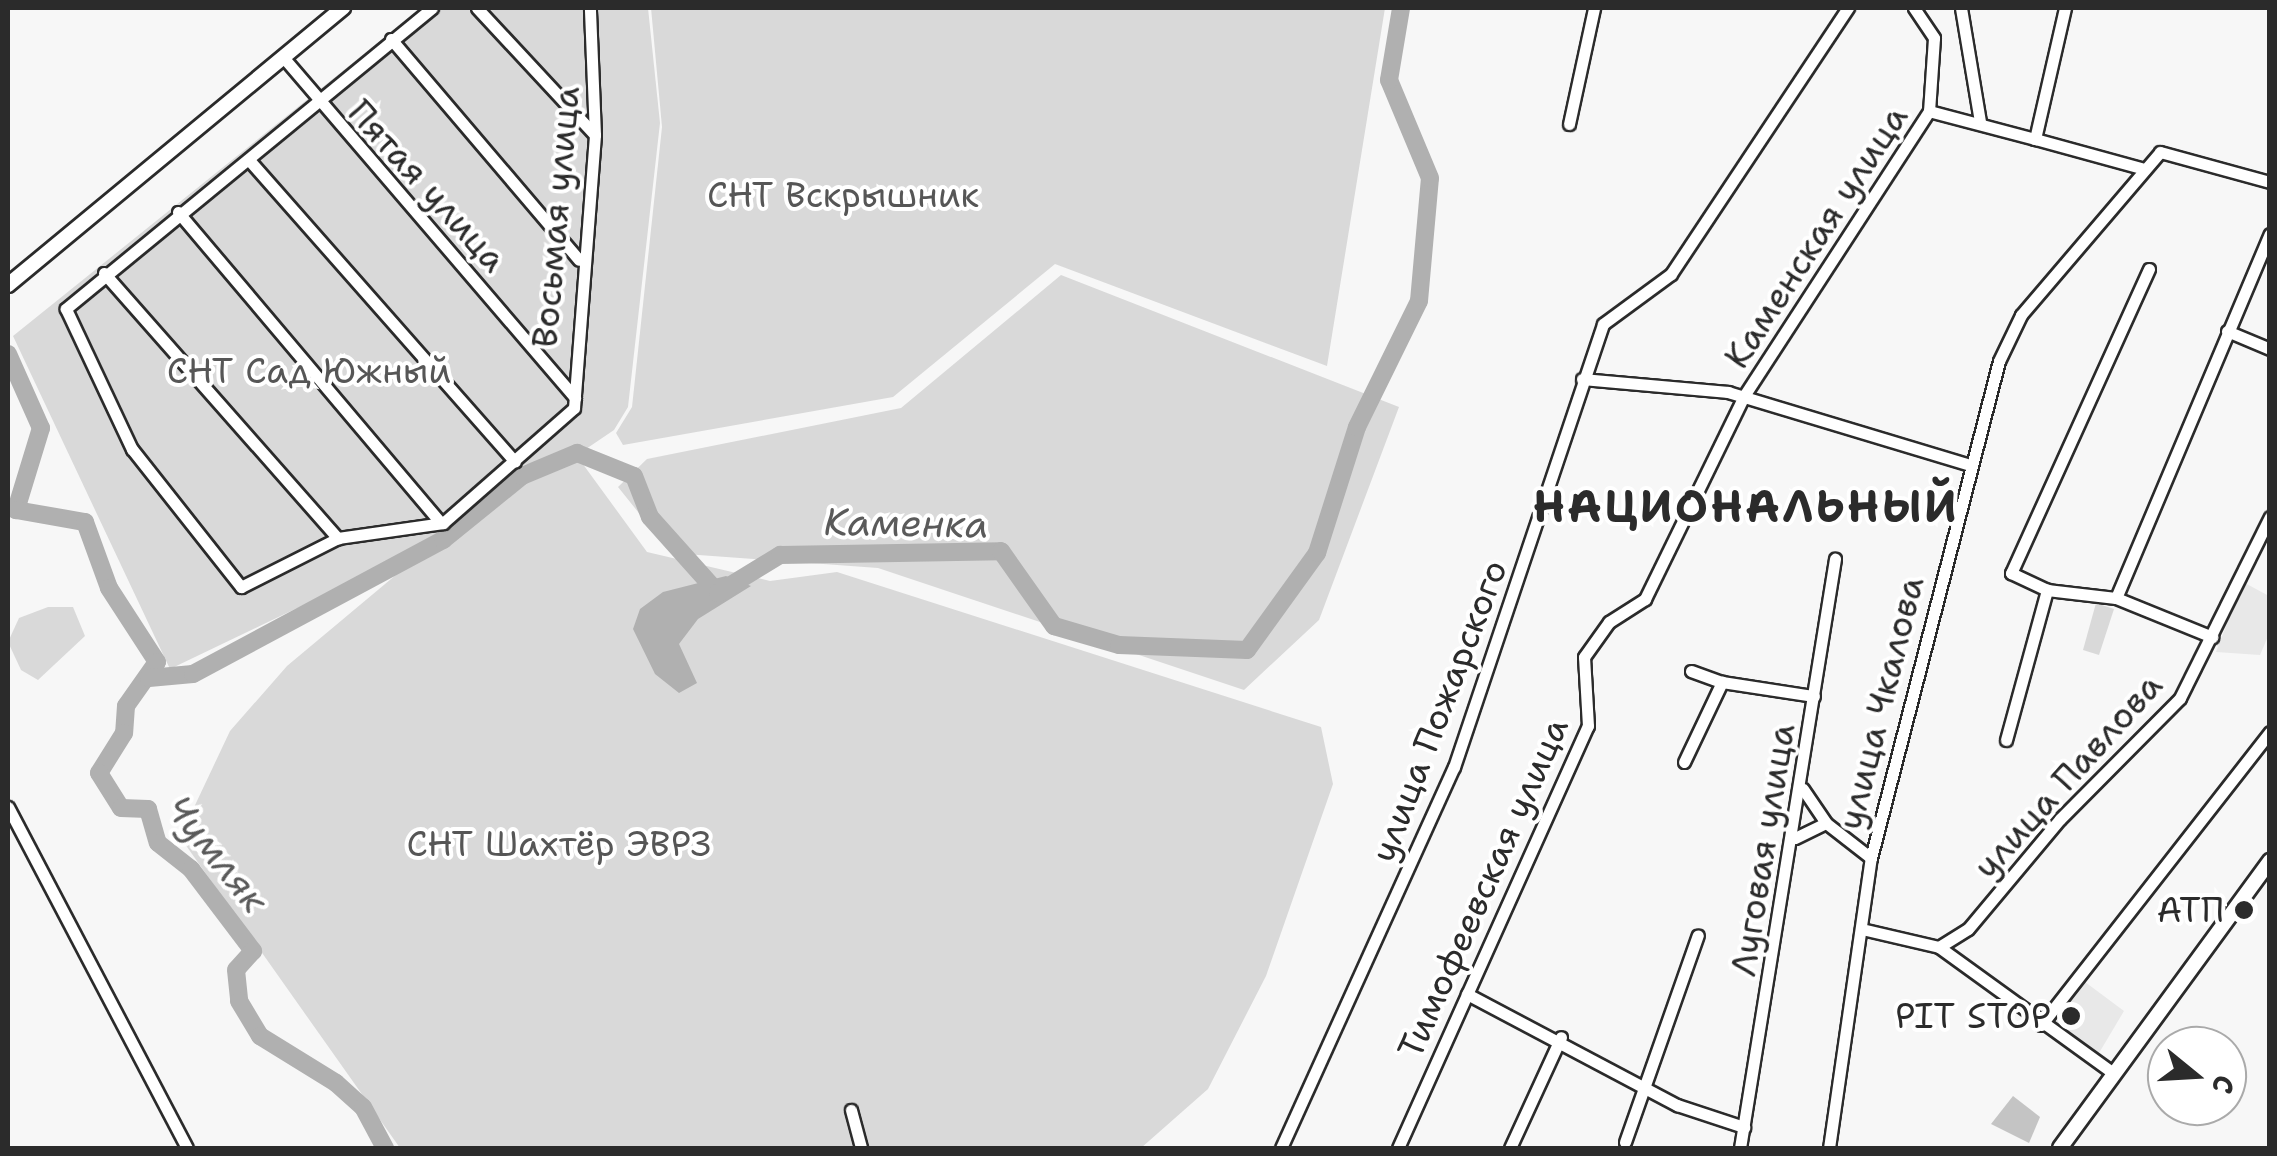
<!DOCTYPE html>
<meta charset="utf-8">
<style>
body{margin:0}
#map{position:relative;width:2277px;height:1156px;overflow:hidden;background:#f7f7f7;font-family:"Shantell Sans",sans-serif}
div>[style]{position:absolute}
[style*='--x']{left:calc(var(--x)*1px);top:calc(var(--y)*1px);width:calc(var(--w)*1px);rotate:calc(var(--a)*1deg)}
.built>*{inset:0;background:#e8e8e8}
.green>*{inset:0;background:#d9d9d9}
.water>*{inset:0;background:#b0b0b0}
.river>*{height:18px;margin:-9px;padding:0 9px;transform-origin:9px;border-radius:9px;background:#b0b0b0}
.building>*{inset:0;background:#c4c4c4}
.roads{filter:drop-shadow(2px 0 #2b2b2b) drop-shadow(-2px 0 #2b2b2b) drop-shadow(0 2px #2b2b2b) drop-shadow(0 -2px #2b2b2b)}
.minor>*{height:11px;margin:-5.5px;padding:0 5.5px;transform-origin:5.5px;border-radius:5.5px;background:#fff}
.major>*{height:14px;margin:-7px;padding:0 7px;transform-origin:7px;border-radius:7px;background:#fff}
.dots>*{width:28px;height:28px;translate:-50% -50%;box-sizing:border-box;border:5px solid #fff;border-radius:50%}
span{translate:-50% -50%;white-space:nowrap;text-align:center;line-height:1.15;-webkit-text-stroke:8px #fff;paint-order:stroke}
.street-label{font-size:35px;color:#2b2b2b}
.park-label{font-size:35px;color:#565656}
.poi-label{font-size:35px;color:#2b2b2b}
.right{translate:-100% -50%;text-align:right}
.water-label{font-size:38px;color:#5a5a5a;font-style:italic}
.district-label{font-size:45px;color:#2b2b2b;font-weight:700;letter-spacing:2.5px}
.frame{position:absolute;inset:0;border:10px solid #2b2b2b;pointer-events:none}
.north{position:absolute;left:2147px;top:1026px;width:100px;height:100px;box-sizing:border-box;background:#fff;border:2px solid #aaa;border-radius:50%;rotate:108deg;font-size:28px;font-weight:700;line-height:40px;text-align:center;color:#2b2b2b}
.north::after{content:'';display:block;margin:auto;width:35px;height:45px;background:#2b2b2b;clip-path:polygon(50% 0,100% 100%,50% 72%,0 100%)}
</style>
<div id="map">
<div class="built">
<i style="clip-path:polygon(2243px 582px,2269px 596px,2269px 634px,2260px 655px,2216px 652px)"></i>
<i style="clip-path:polygon(2081px 979px,2124px 1011px,2099px 1053px,2053px 1022px)"></i>
</div>
<div class="green">
<i style="clip-path:polygon(421px 8px,648px 8px,660px 123px,628px 407px,614px 430px,583px 451px,524px 465px,418px 550px,170px 669px,13px 336px)"></i>
<i style="clip-path:polygon(651px 8px,1385px 8px,1327px 366px,1055px 264px,893px 397px,623px 445px,616px 433px,632px 407px,662px 127px)"></i>
<i style="clip-path:polygon(1061px 275px,1399px 407px,1319px 620px,1244px 690px,878px 568px,671px 553px,618px 487px,647px 459px,901px 408px)"></i>
<i style="clip-path:polygon(577px 456px,647px 552px,770px 581px,837px 572px,1321px 727px,1333px 784px,1266px 976px,1208px 1089px,1141px 1148px,400px 1148px,180px 837px,230px 731px,287px 666px,525px 467px)"></i>
<i style="clip-path:polygon(2096px 603px,2114px 609px,2099px 655px,2083px 650px)"></i>
<i style="clip-path:polygon(48px 607px,73px 607px,85px 636px,38px 680px,21px 670px,8px 642px,19px 618px)"></i>
</div>
<div class="water">
<i style="clip-path:polygon(726px 576px,751px 586px,698px 619px,679px 644px,697px 683px,679px 693px,655px 674px,633px 629px,640px 609px,663px 592px)"></i>
</div>
<div class="river">
<i style="--x:8;--y:354;--w:81;--a:66"></i>
<i style="--x:41;--y:428;--w:86;--a:107"></i>
<i style="--x:16;--y:510;--w:70;--a:9.9"></i>
<i style="--x:85;--y:522;--w:70;--a:70"></i>
<i style="--x:109;--y:588;--w:88;--a:57"></i>
<i style="--x:157;--y:662;--w:54;--a:125.2"></i>
<i style="--x:126;--y:706;--w:27;--a:94"></i>
<i style="--x:124;--y:733;--w:47;--a:122"></i>
<i style="--x:99;--y:773;--w:41;--a:57.8"></i>
<i style="--x:121;--y:808;--w:27;--a:2"></i>
<i style="--x:148;--y:809;--w:35;--a:74"></i>
<i style="--x:158;--y:843;--w:42;--a:38.2"></i>
<i style="--x:191;--y:869;--w:103;--a:52.9"></i>
<i style="--x:253;--y:951;--w:25;--a:132"></i>
<i style="--x:236;--y:970;--w:31;--a:84"></i>
<i style="--x:239;--y:1001;--w:41;--a:59"></i>
<i style="--x:260;--y:1036;--w:89;--a:31.7"></i>
<i style="--x:336;--y:1083;--w:36;--a:42"></i>
<i style="--x:363;--y:1107;--w:47;--a:61.8"></i>
<i style="--x:149;--y:678;--w:44;--a:-5.2"></i>
<i style="--x:193;--y:674;--w:284;--a:-28.2"></i>
<i style="--x:443;--y:540;--w:102;--a:-39"></i>
<i style="--x:522;--y:476;--w:60;--a:-22.7"></i>
<i style="--x:577;--y:453;--w:61;--a:22"></i>
<i style="--x:634;--y:476;--w:44;--a:68.7"></i>
<i style="--x:650;--y:517;--w:102;--a:48.2"></i>
<i style="--x:718;--y:593;--w:73;--a:-31.5"></i>
<i style="--x:780;--y:555;--w:221;--a:-1"></i>
<i style="--x:1001;--y:551;--w:92;--a:54.8"></i>
<i style="--x:1054;--y:626;--w:68;--a:16.3"></i>
<i style="--x:1119;--y:645;--w:128;--a:2.2"></i>
<i style="--x:1247;--y:650;--w:120;--a:-54.2"></i>
<i style="--x:1317;--y:553;--w:132;--a:-72.4"></i>
<i style="--x:1357;--y:427;--w:140;--a:-63.8"></i>
<i style="--x:1419;--y:301;--w:123;--a:-84.9"></i>
<i style="--x:1430;--y:178;--w:106;--a:-112.7"></i>
<i style="--x:1389;--y:80;--w:73;--a:-80.5"></i>
</div>
<div class="building">
<i style="clip-path:polygon(2013px 1096px,2040px 1117px,2029px 1143px,1991px 1124px)"></i>
</div>
<div class="roads">
<div class="minor">
<i style="--x:432;--y:8;--w:474;--a:140.6"></i>
<i style="--x:66;--y:309;--w:155;--a:64.8"></i>
<i style="--x:132;--y:449;--w:176;--a:51.7"></i>
<i style="--x:241;--y:587;--w:109;--a:-26.8"></i>
<i style="--x:338;--y:538;--w:106;--a:-8.1"></i>
<i style="--x:443;--y:523;--w:174;--a:-41.3"></i>
<i style="--x:574;--y:408;--w:274;--a:-85.6"></i>
<i style="--x:595;--y:135;--w:127;--a:-92.3"></i>
<i style="--x:477;--y:8;--w:173;--a:47.1"></i>
<i style="--x:1914;--y:8;--w:36;--a:56"></i>
<i style="--x:1934;--y:38;--w:73;--a:93.9"></i>
<i style="--x:1961;--y:8;--w:115;--a:80.5"></i>
<i style="--x:391;--y:39;--w:290;--a:49.6"></i>
<i style="--x:283;--y:57;--w:449;--a:49.4"></i>
<i style="--x:1569;--y:124;--w:119;--a:-77.8"></i>
<i style="--x:2035;--y:139;--w:110;--a:15.3"></i>
<i style="--x:249;--y:160;--w:402;--a:48.6"></i>
<i style="--x:178;--y:212;--w:407;--a:49.8"></i>
<i style="--x:2149;--y:269;--w:334;--a:114.4"></i>
<i style="--x:2011;--y:573;--w:40;--a:25"></i>
<i style="--x:2047;--y:590;--w:69;--a:6.6"></i>
<i style="--x:2116;--y:598;--w:104;--a:22.1"></i>
<i style="--x:104;--y:273;--w:354;--a:48.6"></i>
<i style="--x:2227;--y:331;--w:47;--a:22.7"></i>
<i style="--x:1582;--y:379;--w:147;--a:5.1"></i>
<i style="--x:1728;--y:392;--w:250;--a:16.8"></i>
<i style="--x:2116;--y:598;--w:395;--a:-67.1"></i>
<i style="--x:1691;--y:671;--w:33;--a:20"></i>
<i style="--x:2006;--y:740;--w:156;--a:-74.7"></i>
<i style="--x:1684;--y:762;--w:89;--a:-64.6"></i>
<i style="--x:1722;--y:682;--w:93;--a:8.7"></i>
<i style="--x:1803;--y:789;--w:41;--a:55.9"></i>
<i style="--x:1826;--y:823;--w:57;--a:37.9"></i>
<i style="--x:8;--y:807;--w:385;--a:62.3"></i>
<i style="--x:1795;--y:838;--w:34;--a:-26"></i>
<i style="--x:1866;--y:930;--w:75;--a:13.1"></i>
<i style="--x:1939;--y:947;--w:215;--a:35.9"></i>
<i style="--x:1939;--y:947;--w:34;--a:-32"></i>
<i style="--x:1968;--y:929;--w:143;--a:-50.1"></i>
<i style="--x:2060;--y:819;--w:170;--a:-45.2"></i>
<i style="--x:2180;--y:698;--w:202;--a:-63.6"></i>
<i style="--x:1467;--y:994;--w:238;--a:27.9"></i>
<i style="--x:1677;--y:1105;--w:71;--a:18.2"></i>
<i style="--x:2041;--y:1025;--w:372;--a:-52"></i>
<i style="--x:851;--y:1110;--w:39;--a:75"></i>
<i style="--x:1625;--y:1142;--w:219;--a:-70.6"></i>
<i style="--x:1281;--y:1148;--w:418;--a:-65.6"></i>
<i style="--x:1454;--y:767;--w:467;--a:-71.4"></i>
<i style="--x:1603;--y:324;--w:84;--a:-36.3"></i>
<i style="--x:1671;--y:274;--w:320;--a:-56.4"></i>
<i style="--x:1398;--y:1148;--w:463;--a:-65.8"></i>
<i style="--x:1588;--y:726;--w:69;--a:-93.3"></i>
<i style="--x:1584;--y:657;--w:43;--a:-54.5"></i>
<i style="--x:1609;--y:622;--w:43;--a:-32.6"></i>
<i style="--x:1645;--y:599;--w:226;--a:-64"></i>
<i style="--x:1744;--y:396;--w:340;--a:-57"></i>
<i style="--x:1929;--y:111;--w:110;--a:14.8"></i>
<i style="--x:2035;--y:139;--w:134;--a:-77.1"></i>
<i style="--x:1510;--y:1148;--w:122;--a:-65.3"></i>
<i style="--x:1740;--y:1148;--w:597;--a:-80.84"></i>
<i style="--x:1829;--y:1148;--w:293;--a:-81.8"></i>
<i style="--x:1871;--y:858;--w:513;--a:-75.56"></i>
<i style="--x:1999;--y:361;--w:51;--a:-64.4"></i>
<i style="--x:2021;--y:315;--w:214;--a:-49.5"></i>
<i style="--x:2160;--y:152;--w:114;--a:15.3"></i>
</div>
<div class="major">
<i style="--x:8;--y:285;--w:435;--a:-39.6"></i>
<i style="--x:2060;--y:1148;--w:356;--a:-53.8"></i>
</div>
</div>
<div class="dots">
<i style="left:2244px;top:910px;background:#2b2b2b"></i>
<i style="left:2071px;top:1016px;background:#2b2b2b"></i>
</div>
<div class="street-label">
<span style="left:427px;top:186px;rotate:48deg">Пятая улица</span>
<span style="left:556px;top:217px;rotate:-85deg">Восьмая улица</span>
<span style="left:1816px;top:237px;rotate:-57deg">Каменская улица</span>
<span style="left:1881px;top:703px;rotate:-76deg">улица Чкалова</span>
<span style="left:1439px;top:711px;rotate:-69deg">улица Пожарского</span>
<span style="left:2068px;top:776px;rotate:-48deg">улица Павлова</span>
<span style="left:1763px;top:850px;rotate:-81deg">Луговая улица</span>
<span style="left:1483px;top:888px;rotate:-66deg">Тимофеевская улица</span>
</div>
<div class="park-label">
<span style="left:843px;top:195px">СНТ Вскрышник</span>
<span style="left:309px;top:371px">СНТ Сад Южный</span>
<span style="left:559px;top:844px">СНТ Шахтёр ЭВРЗ</span>
</div>
<div class="poi-label">
<span class="right" style="left:2224px;top:910px">АТП</span>
<span class="right" style="left:2051px;top:1016px">PIT STOP</span>
</div>
<div class="water-label">
<span style="left:906px;top:523px;rotate:1deg">Каменка</span>
<span style="left:217px;top:854px;rotate:51deg">Чумляк</span>
</div>
<div class="district-label">
<span style="left:1746px;top:507px">НАЦИОНАЛЬНЫЙ</span>
</div>
<div class="frame"></div>
<div class="north">С</div>
</div>
